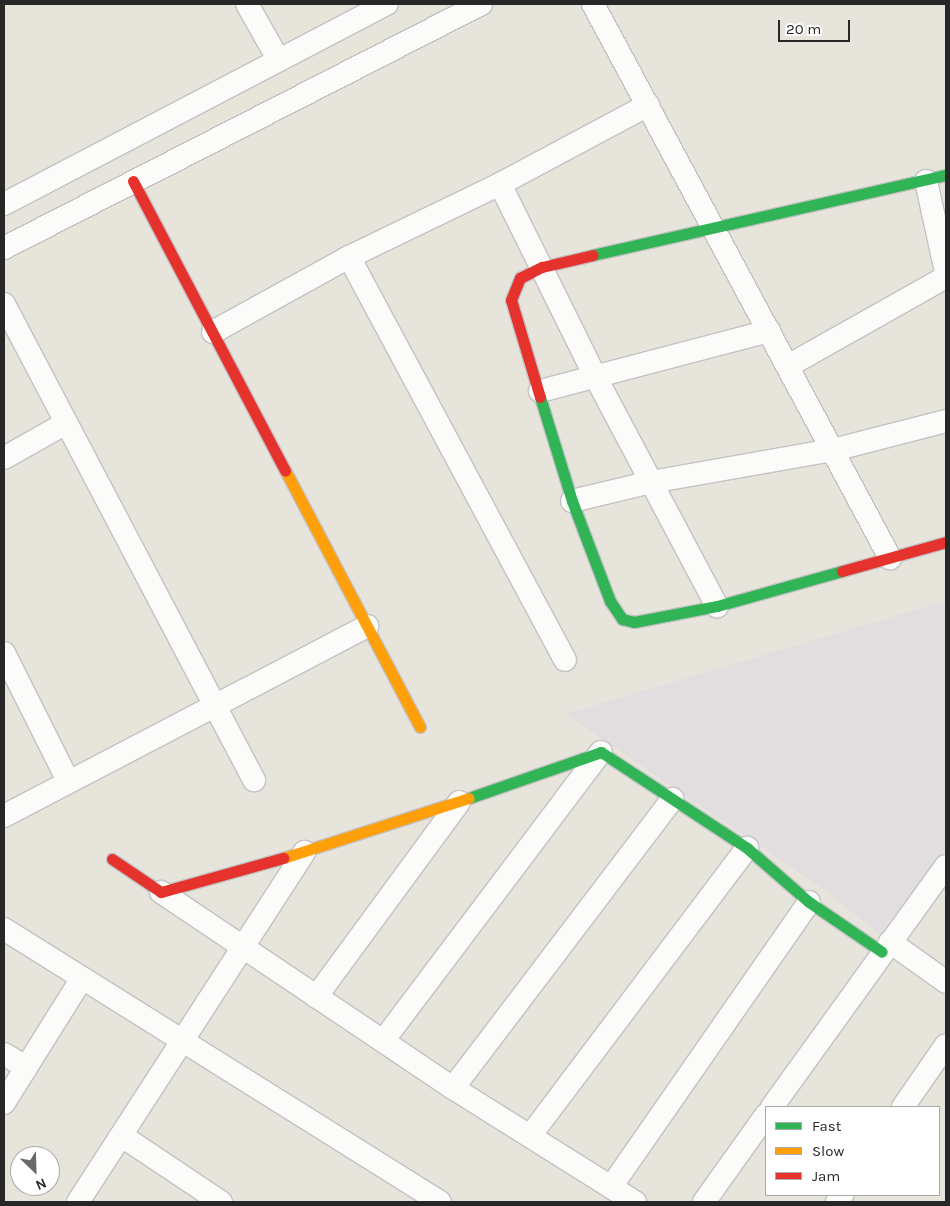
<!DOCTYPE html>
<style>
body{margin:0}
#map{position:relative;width:950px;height:1206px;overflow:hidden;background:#e7e4dc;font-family:Karla,sans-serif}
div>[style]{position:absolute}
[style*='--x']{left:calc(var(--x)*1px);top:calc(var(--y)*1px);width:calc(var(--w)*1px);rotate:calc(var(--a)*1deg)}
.industrial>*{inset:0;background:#e2dee0}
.roads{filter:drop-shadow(1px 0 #c3c2c3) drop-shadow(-1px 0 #c3c2c3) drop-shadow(0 1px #c3c2c3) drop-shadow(0 -1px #c3c2c3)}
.street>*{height:22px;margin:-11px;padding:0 11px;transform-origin:11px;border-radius:11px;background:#fbfbfa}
.fast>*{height:11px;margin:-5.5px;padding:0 5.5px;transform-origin:5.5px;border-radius:5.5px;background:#30b455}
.slow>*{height:11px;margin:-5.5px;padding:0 5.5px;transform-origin:5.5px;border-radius:5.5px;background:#ff9f0a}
.jam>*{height:11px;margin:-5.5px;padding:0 5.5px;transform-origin:5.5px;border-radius:5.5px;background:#e5322d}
span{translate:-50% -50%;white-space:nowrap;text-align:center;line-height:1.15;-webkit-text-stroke:4px #fff;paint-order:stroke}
.frame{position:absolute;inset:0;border:5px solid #272727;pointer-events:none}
.legend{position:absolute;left:765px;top:1106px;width:175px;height:90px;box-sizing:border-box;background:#fff;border:1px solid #a9a9a9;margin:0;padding:6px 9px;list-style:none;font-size:15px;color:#272727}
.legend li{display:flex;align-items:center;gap:10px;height:25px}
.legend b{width:25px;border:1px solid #a9a9a9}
.north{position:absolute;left:10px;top:1146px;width:50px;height:50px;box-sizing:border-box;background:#fff;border:1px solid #a9a9a9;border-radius:50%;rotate:156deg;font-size:14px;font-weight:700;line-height:20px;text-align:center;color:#272727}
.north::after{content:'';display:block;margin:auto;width:18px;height:22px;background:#6a6966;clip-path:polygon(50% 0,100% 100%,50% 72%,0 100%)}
.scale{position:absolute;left:778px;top:20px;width:72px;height:22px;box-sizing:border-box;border:2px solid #272727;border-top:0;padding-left:6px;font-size:15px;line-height:18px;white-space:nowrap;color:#272727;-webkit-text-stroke:4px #fff;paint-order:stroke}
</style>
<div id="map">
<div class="industrial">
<i style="clip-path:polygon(946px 601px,946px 847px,880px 935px,826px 891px,565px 714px)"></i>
</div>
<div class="roads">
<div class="street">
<i style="--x:247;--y:4;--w:63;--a:60.6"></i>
<i style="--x:593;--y:4;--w:629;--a:61.8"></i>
<i style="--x:926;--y:181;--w:93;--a:77.6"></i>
<i style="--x:500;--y:184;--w:212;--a:63.7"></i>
<i style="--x:594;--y:374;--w:263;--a:62.1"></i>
<i style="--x:4;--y:204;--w:432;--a:-27.6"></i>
<i style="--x:4;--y:248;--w:536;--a:-27.09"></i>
<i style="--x:349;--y:257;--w:457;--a:61.8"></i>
<i style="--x:4;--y:304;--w:538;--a:62.29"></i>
<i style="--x:213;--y:332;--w:155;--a:-28.9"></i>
<i style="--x:349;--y:257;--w:168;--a:-25.8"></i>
<i style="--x:500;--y:184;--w:168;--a:-28.1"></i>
<i style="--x:788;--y:366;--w:181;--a:-29.4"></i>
<i style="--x:540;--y:391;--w:237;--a:-14.7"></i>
<i style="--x:4;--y:458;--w:71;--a:-29.4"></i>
<i style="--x:572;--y:501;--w:81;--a:-13.5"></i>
<i style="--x:651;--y:482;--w:185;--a:-10"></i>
<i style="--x:833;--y:450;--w:117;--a:-14.4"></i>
<i style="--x:4;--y:653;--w:143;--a:63.4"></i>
<i style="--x:4;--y:816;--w:410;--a:-27.6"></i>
<i style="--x:161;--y:892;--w:352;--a:33.9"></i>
<i style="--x:453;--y:1088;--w:215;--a:32.1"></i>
<i style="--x:4;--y:929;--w:514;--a:32.05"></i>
<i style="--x:890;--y:942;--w:69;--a:35.5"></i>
<i style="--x:316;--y:997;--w:242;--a:-53.7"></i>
<i style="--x:383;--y:1041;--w:362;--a:-53"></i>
<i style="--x:4;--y:1054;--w:26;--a:31"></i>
<i style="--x:453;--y:1088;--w:363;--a:-52.8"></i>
<i style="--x:4;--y:1103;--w:147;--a:-58"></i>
<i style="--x:772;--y:1107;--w:297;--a:-54.2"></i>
<i style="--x:903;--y:1107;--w:75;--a:-55.3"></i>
<i style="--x:122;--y:1136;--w:119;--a:33.7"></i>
<i style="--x:530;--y:1136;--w:361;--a:-53"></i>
<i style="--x:611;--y:1187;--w:347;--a:-55.2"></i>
<i style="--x:78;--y:1202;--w:417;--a:-57.1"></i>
<i style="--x:704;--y:1202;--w:107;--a:-54.5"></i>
<i style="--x:837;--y:1202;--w:9;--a:-54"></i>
</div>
<div class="fast">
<i style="--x:593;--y:255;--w:362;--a:-12.8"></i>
<i style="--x:540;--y:397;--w:109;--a:72.9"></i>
<i style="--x:572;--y:501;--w:107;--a:69.2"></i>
<i style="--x:610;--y:601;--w:22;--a:56"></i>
<i style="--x:622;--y:619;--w:12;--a:14"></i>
<i style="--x:634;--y:622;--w:85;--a:-10.9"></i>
<i style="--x:717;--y:606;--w:130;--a:-15.6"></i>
<i style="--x:469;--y:798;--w:140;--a:-19.2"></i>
<i style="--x:601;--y:752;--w:175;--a:33.3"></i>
<i style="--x:747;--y:848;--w:82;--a:41.1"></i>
<i style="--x:809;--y:902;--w:88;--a:34.4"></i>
</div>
<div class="slow">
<i style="--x:285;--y:470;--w:290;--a:62.3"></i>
<i style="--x:283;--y:858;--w:195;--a:-17.9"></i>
</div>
<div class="jam">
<i style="--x:133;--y:181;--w:327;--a:62.3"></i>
<i style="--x:540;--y:397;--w:101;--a:-106.6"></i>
<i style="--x:511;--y:300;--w:24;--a:-68"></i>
<i style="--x:520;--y:278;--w:25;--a:-27"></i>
<i style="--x:542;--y:267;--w:52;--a:-13.2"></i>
<i style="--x:842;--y:571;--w:108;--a:-15.6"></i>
<i style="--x:112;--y:859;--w:59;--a:34"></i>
<i style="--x:161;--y:892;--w:127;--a:-15.6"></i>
</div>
</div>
<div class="frame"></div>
<ul class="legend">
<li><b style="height:6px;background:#30b455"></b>Fast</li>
<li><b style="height:6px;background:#ff9f0a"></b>Slow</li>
<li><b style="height:6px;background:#e5322d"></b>Jam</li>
</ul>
<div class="north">N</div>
<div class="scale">20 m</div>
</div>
